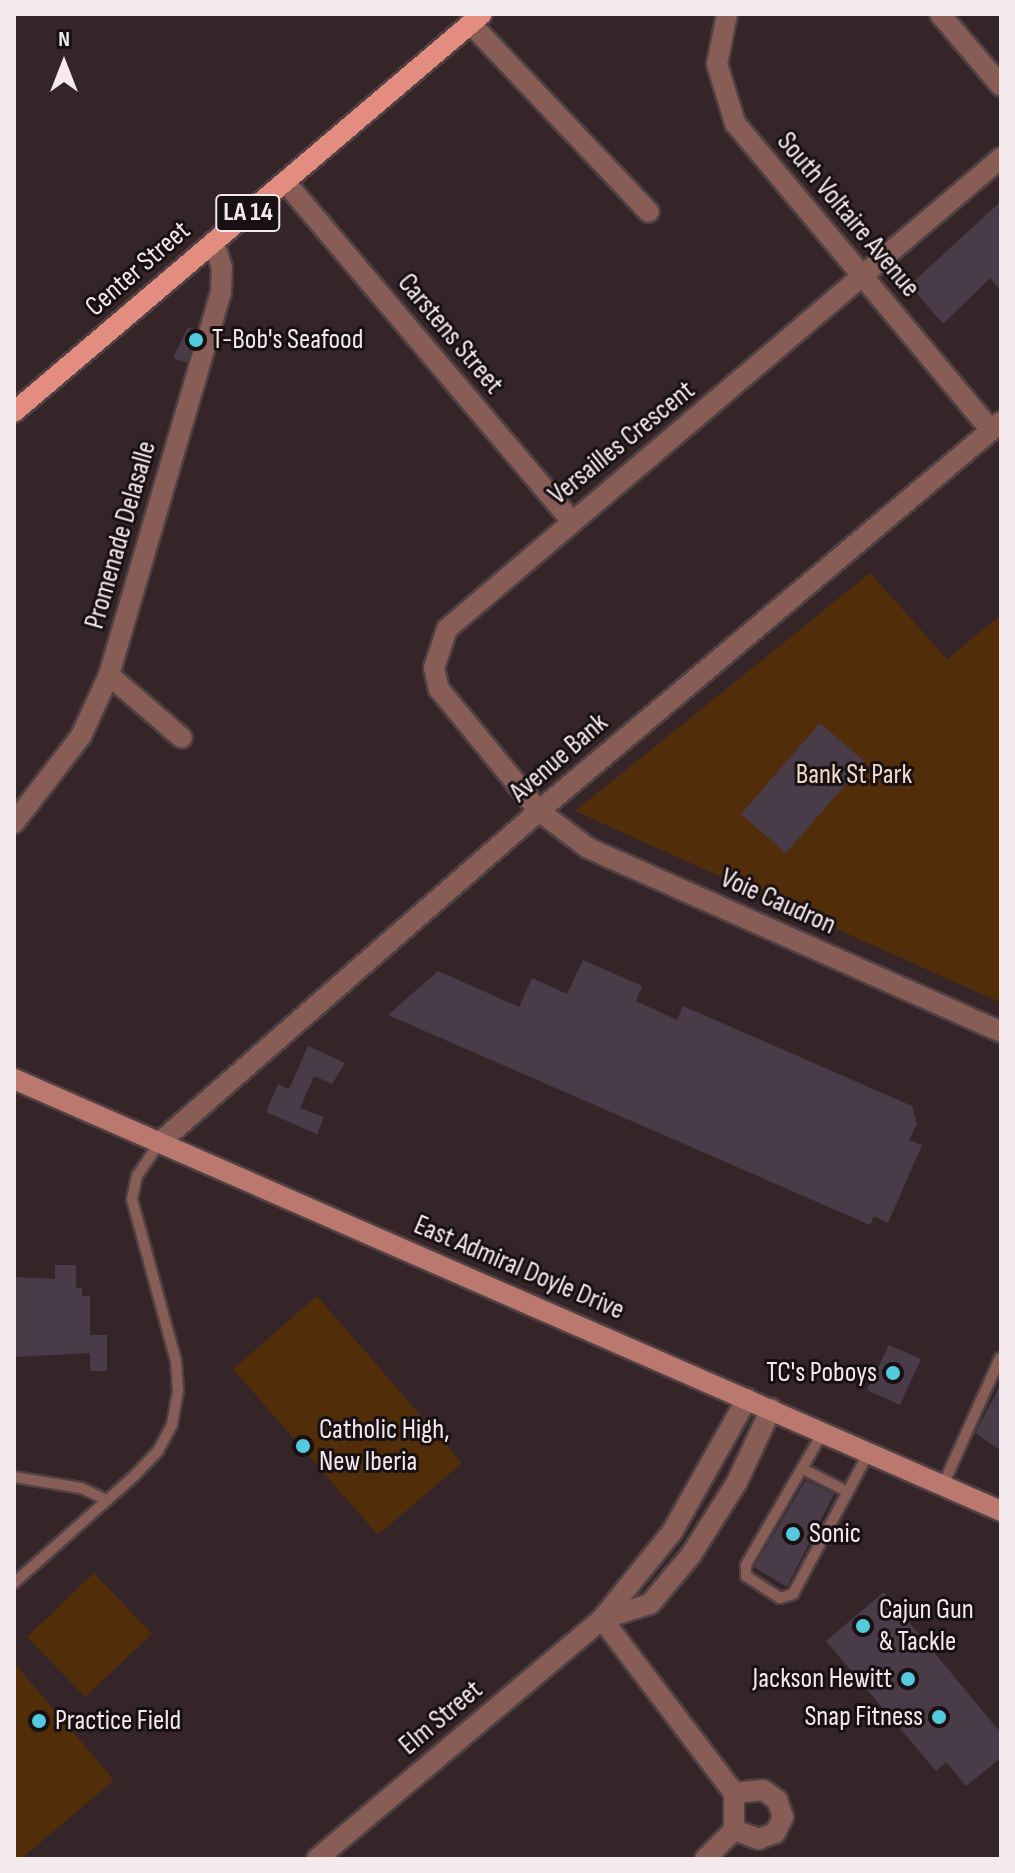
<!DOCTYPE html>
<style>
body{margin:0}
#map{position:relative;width:1015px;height:1873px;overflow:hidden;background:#352529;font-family:"Sofia Sans Condensed",sans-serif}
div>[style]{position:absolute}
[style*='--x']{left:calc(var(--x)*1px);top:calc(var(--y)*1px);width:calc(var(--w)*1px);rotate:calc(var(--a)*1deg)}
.green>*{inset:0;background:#512d0a}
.building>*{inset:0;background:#493c48}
.roads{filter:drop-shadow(2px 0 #504044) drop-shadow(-2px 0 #504044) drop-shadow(0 2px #504044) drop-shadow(0 -2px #504044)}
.service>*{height:10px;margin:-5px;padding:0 5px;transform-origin:5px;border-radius:5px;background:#875d56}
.minor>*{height:20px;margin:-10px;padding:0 10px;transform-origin:10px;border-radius:10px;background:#875d56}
.secondary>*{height:20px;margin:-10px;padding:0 10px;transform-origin:10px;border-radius:10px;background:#bb786e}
.primary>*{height:20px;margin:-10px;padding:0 10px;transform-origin:10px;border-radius:10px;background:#e38d80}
.dots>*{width:22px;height:22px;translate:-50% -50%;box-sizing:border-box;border:4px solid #181012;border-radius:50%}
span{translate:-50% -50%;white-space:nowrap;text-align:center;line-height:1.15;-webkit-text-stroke:6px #181012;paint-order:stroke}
.shield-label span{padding:2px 6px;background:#181012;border:2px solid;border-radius:6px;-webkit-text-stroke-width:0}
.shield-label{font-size:26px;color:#f4e9ec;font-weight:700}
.street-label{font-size:28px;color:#f4e9ec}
.poi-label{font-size:28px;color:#f4e9ec}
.left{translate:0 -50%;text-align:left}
.right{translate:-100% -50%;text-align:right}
.park-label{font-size:28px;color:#f0dbcb}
.frame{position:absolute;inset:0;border:16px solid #f4e9ec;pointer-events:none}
.north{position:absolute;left:24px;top:24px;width:80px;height:80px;-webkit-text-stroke:6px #181012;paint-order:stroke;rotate:0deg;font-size:22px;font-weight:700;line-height:32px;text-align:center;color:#f4e9ec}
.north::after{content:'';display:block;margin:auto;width:28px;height:36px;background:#f4e9ec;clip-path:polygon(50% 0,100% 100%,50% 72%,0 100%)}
</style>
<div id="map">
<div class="green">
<i style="clip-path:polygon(870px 573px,947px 659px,1001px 615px,1001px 1003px,575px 811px)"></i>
<i style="clip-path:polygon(317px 1296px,462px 1463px,378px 1535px,233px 1369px)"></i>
<i style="clip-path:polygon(94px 1573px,152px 1634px,85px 1697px,27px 1637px)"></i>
<i style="clip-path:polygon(14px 1663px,114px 1780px,21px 1859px,14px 1859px)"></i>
</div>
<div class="building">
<i style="clip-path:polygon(1001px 201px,1001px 291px,990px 278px,943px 324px,910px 285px)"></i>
<i style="clip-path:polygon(188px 327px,197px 330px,187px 363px,173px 358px)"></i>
<i style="clip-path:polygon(820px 723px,865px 762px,786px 853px,741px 814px)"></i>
<i style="clip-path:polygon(583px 960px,642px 986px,636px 1001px,677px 1020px,683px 1006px,912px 1106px,917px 1124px,909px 1140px,922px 1145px,888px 1223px,874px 1216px,870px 1225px,388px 1015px,438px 971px,519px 1007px,532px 978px,567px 994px)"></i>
<i style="clip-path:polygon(308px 1046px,345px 1063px,332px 1084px,314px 1076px,300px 1108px,324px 1117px,317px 1134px,266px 1112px,278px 1084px,289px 1089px)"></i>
<i style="clip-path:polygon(55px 1265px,76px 1265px,76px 1288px,82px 1288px,82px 1296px,90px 1296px,90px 1335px,107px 1335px,107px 1371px,90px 1371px,90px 1353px,14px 1357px,14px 1277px,55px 1279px)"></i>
<i style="clip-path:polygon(889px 1345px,921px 1359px,900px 1405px,867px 1390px)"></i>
<i style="clip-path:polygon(1001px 1384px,1001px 1451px,975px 1433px)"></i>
<i style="clip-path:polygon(806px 1480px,834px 1494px,787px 1587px,754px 1567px)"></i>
<i style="clip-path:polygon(884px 1592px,1001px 1733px,1001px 1758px,966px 1786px,946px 1762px,936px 1771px,826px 1641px)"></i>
</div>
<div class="roads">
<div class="service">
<i style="--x:823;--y:1432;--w:154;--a:120.1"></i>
<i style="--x:746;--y:1565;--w:11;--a:90"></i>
<i style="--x:746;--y:1576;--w:40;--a:32.9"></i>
<i style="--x:780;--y:1598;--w:14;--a:-17"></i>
<i style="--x:793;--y:1594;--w:161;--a:-61.8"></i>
<i style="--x:805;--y:1470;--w:48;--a:27.1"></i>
<i style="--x:14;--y:1477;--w:68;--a:9.3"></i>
<i style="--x:81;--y:1488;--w:29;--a:25"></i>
<i style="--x:943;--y:1485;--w:139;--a:-65.8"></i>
<i style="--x:14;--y:1583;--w:161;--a:-41.7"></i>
<i style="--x:134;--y:1476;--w:35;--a:-46"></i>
<i style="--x:158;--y:1451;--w:30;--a:-62"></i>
<i style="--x:172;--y:1425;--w:36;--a:-80"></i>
<i style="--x:178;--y:1390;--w:29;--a:-94"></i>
<i style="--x:176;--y:1361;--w:168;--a:-105.2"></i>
<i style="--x:132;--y:1199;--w:24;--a:-78"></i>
<i style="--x:137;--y:1176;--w:40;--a:-56"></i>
</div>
<div class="minor">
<i style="--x:727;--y:14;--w:51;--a:101.3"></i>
<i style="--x:717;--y:64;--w:62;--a:73"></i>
<i style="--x:735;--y:123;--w:400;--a:50.2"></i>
<i style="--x:940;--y:14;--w:94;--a:49.7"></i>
<i style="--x:470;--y:23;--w:260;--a:46.6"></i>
<i style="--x:1001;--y:158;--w:727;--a:139.63"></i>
<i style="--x:447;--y:629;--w:41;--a:108.4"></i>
<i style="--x:434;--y:668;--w:22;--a:77"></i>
<i style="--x:439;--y:689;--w:158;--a:50.7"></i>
<i style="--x:539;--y:811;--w:61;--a:37.1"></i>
<i style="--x:588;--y:848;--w:452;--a:24"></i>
<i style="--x:286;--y:183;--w:441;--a:49.8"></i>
<i style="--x:109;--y:675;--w:96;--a:40.8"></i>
<i style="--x:14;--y:823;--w:110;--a:-52.4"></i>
<i style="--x:81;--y:736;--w:67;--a:-65.3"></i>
<i style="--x:109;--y:675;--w:398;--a:-73.7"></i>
<i style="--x:221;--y:293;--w:25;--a:-88"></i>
<i style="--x:222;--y:268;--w:28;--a:-107"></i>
<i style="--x:159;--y:1143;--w:505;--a:-41.14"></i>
<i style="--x:539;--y:811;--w:604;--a:-40.1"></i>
<i style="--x:602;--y:1619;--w:218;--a:52.8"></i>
<i style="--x:734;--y:1793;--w:37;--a:90"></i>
<i style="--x:734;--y:1830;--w:41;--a:135"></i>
<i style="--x:602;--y:1619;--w:50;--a:-17.4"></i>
<i style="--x:650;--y:1604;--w:64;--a:-50.1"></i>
<i style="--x:691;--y:1555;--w:86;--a:-57.8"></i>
<i style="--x:737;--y:1482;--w:81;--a:-65"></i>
<i style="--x:734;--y:1830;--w:27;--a:20"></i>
<i style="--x:759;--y:1839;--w:17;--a:-21"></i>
<i style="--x:775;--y:1833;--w:18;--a:-63"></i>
<i style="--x:783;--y:1817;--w:18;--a:-109"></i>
<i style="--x:777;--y:1800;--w:17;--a:-144"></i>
<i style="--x:763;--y:1790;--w:29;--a:174"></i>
<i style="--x:317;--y:1859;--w:373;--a:-40.1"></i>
<i style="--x:602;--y:1619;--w:112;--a:-51.2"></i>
<i style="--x:672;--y:1532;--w:153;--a:-60.6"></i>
</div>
<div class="secondary">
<i style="--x:14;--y:1079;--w:1077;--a:23.64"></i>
</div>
<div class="primary">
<i style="--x:14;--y:412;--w:614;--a:-40.38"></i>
</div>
</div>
<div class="dots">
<i style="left:196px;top:340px;background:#55cadf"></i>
<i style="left:893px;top:1373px;background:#55cadf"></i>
<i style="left:303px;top:1446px;background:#55cadf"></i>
<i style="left:793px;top:1534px;background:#55cadf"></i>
<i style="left:863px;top:1626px;background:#55cadf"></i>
<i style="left:908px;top:1679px;background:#55cadf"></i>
<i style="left:939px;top:1717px;background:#55cadf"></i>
<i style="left:39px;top:1721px;background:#55cadf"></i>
</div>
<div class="shield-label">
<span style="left:248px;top:213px">LA 14</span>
</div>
<div class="street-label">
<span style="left:848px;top:215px;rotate:50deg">South Voltaire Avenue</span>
<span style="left:138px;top:269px;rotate:-41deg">Center Street</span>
<span style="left:450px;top:334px;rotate:50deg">Carstens Street</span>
<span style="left:622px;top:443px;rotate:-39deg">Versailles Crescent</span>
<span style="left:121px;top:535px;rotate:-74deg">Promenade Delasalle</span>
<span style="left:559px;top:758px;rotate:-41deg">Avenue Bank</span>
<span style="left:778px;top:902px;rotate:24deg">Voie Caudron</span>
<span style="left:519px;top:1268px;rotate:23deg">East Admiral Doyle Drive</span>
<span style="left:441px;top:1718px;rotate:-40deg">Elm Street</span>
</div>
<div class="poi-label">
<span class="left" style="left:212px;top:340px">T-Bob's Seafood</span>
<span class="right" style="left:877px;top:1373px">TC's Poboys</span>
<span class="left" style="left:319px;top:1446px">Catholic High,<br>New Iberia</span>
<span class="left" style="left:809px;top:1534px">Sonic</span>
<span class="left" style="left:879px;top:1626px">Cajun Gun<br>&amp; Tackle</span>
<span class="right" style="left:892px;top:1679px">Jackson Hewitt</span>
<span class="right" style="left:923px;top:1717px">Snap Fitness</span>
<span class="left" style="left:55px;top:1721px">Practice Field</span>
</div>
<div class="park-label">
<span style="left:854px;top:775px">Bank St Park</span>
</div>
<div class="frame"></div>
<div class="north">N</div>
</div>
